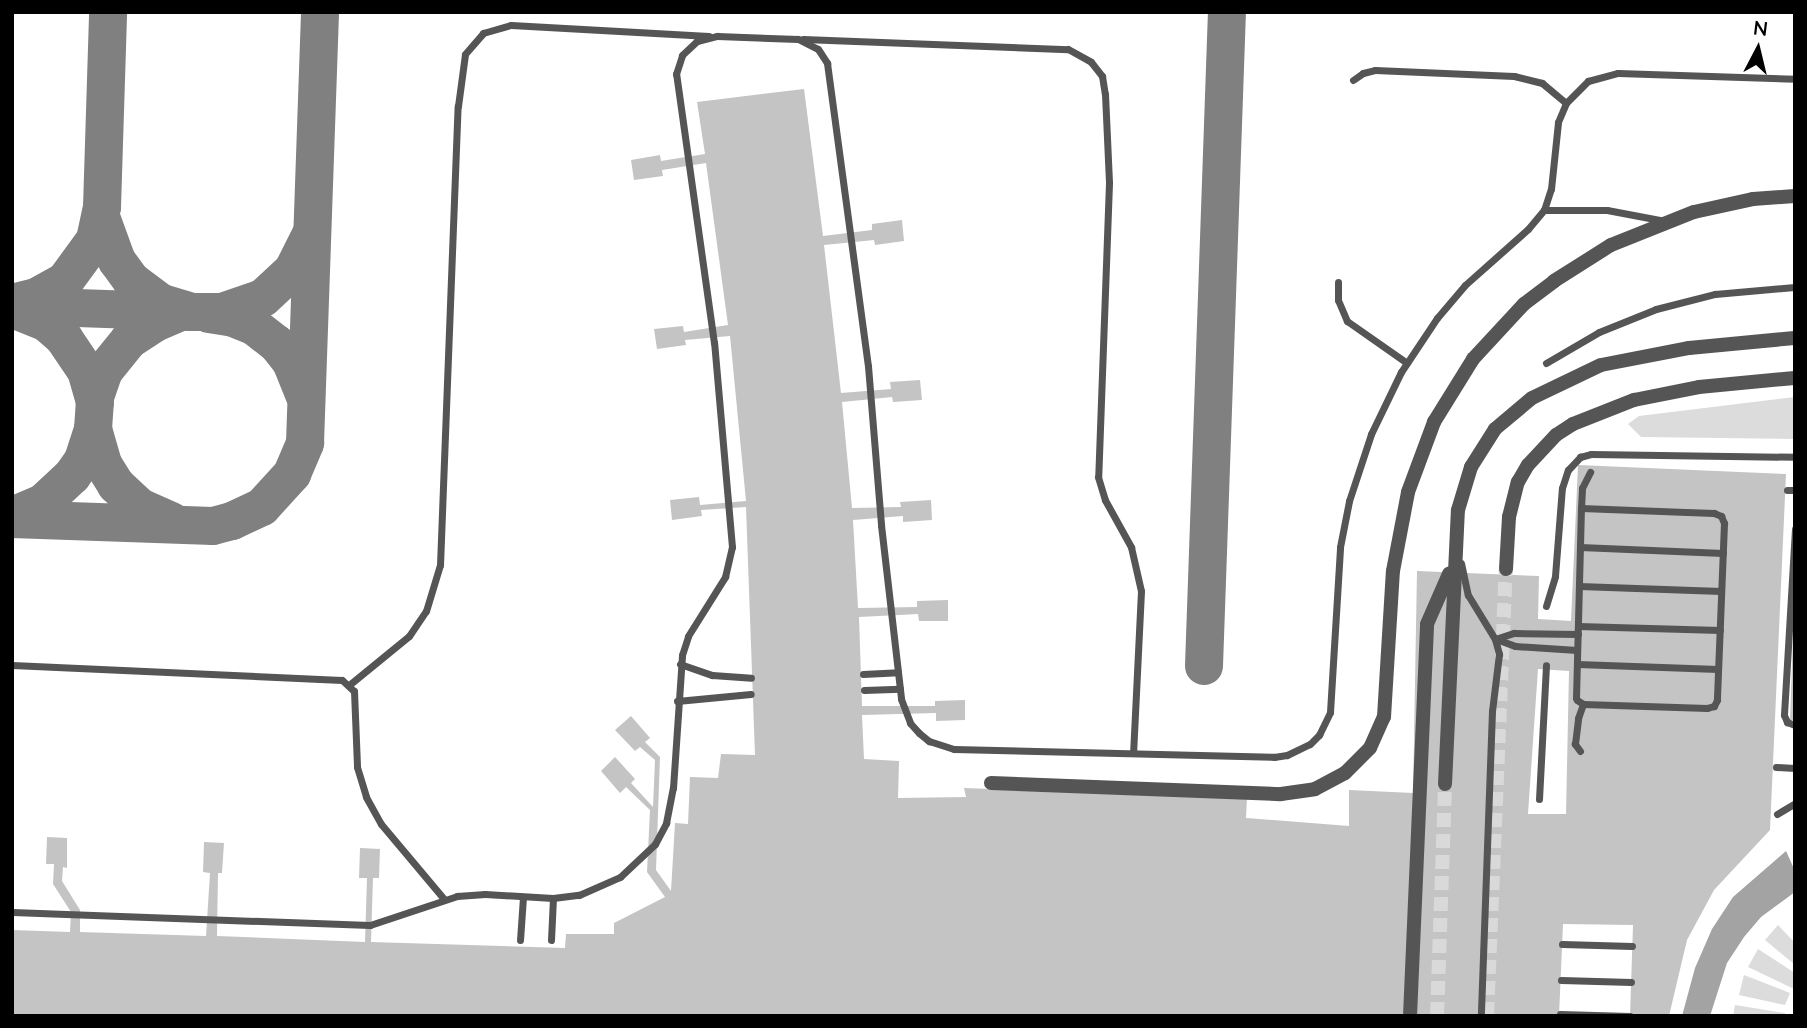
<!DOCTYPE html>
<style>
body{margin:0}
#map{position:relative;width:1807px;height:1028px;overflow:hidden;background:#fff;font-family:Lato,sans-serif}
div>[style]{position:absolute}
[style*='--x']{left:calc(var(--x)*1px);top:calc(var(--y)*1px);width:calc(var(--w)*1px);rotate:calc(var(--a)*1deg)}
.green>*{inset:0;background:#dcdcdc}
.water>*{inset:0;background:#a3a3a3}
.taxiway>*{height:38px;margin:-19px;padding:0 19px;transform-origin:19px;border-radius:19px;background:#808080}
.building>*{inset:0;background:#c4c4c4}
.tertiary-tunnel>*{height:14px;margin-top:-7px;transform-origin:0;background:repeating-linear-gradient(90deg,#d9d9d9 0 14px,transparent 0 21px)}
.service>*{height:7px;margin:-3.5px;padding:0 3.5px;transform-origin:3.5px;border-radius:3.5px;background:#555}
.minor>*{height:14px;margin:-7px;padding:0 7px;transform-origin:7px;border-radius:7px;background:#555}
.tertiary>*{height:14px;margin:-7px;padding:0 7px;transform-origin:7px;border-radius:7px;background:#555}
span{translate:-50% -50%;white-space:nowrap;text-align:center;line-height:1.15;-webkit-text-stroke:7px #fff;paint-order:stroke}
.frame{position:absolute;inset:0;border:14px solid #000;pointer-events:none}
.north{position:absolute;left:1723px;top:14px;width:70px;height:70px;-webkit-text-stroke:5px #fff;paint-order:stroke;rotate:7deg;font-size:19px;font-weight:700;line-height:28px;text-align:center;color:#000}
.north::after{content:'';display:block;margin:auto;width:24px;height:32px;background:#000;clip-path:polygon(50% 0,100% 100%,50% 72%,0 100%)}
</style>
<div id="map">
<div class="green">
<i style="clip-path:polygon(1795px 397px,1795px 439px,1641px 437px,1628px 424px,1639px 416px)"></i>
<i style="clip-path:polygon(1778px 925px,1795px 943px,1795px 965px,1765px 940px)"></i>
<i style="clip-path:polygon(1758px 949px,1795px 973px,1794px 989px,1748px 967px)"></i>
<i style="clip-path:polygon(1744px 975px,1790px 993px,1785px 1005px,1739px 995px)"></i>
<i style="clip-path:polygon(1735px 1005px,1785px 1013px,1785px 1016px,1733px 1016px)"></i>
</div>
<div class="water">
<i style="clip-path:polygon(1786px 851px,1795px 871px,1795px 892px,1761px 917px,1744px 937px,1727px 963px,1710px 1016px,1682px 1016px,1695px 968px,1712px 929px,1733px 897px)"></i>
</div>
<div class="taxiway">
<i style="--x:12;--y:303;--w:25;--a:-14"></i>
<i style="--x:36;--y:297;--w:33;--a:-29"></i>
<i style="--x:65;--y:281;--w:51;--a:-53.8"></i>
<i style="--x:95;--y:240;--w:34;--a:-78"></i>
<i style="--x:102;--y:207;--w:195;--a:-88.2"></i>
<i style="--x:20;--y:306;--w:172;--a:2"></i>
<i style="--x:192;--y:312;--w:34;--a:-163"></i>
<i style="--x:160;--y:302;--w:36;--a:-143"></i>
<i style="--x:131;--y:280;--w:24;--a:-126"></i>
<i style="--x:117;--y:261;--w:47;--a:-110"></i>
<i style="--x:192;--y:312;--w:30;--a:0"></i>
<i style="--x:222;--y:312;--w:43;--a:-18.9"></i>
<i style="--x:263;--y:298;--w:41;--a:-43"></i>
<i style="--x:293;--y:270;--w:40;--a:-63.4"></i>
<i style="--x:209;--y:314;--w:24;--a:9"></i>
<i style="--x:233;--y:318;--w:24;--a:22"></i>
<i style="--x:255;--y:327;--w:28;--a:38"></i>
<i style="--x:277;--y:344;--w:23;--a:52"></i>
<i style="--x:291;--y:362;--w:35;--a:68"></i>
<i style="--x:95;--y:397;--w:28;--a:-71"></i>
<i style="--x:104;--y:371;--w:40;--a:-51"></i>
<i style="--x:129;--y:340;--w:31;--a:-33"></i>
<i style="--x:155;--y:323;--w:26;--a:-23"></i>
<i style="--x:93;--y:429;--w:36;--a:74"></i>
<i style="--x:103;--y:464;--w:25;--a:58"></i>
<i style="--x:116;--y:485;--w:33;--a:43"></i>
<i style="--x:140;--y:507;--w:34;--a:24"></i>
<i style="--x:12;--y:516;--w:34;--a:-23"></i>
<i style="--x:43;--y:503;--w:40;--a:-43"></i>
<i style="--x:72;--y:476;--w:19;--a:-55"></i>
<i style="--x:83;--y:460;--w:33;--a:-72"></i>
<i style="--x:93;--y:429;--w:27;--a:-86"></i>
<i style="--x:95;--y:402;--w:32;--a:-106"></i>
<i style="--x:86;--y:371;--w:40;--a:-124"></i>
<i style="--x:64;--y:338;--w:23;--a:-139"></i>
<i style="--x:47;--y:323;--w:35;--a:-158"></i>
<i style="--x:12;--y:519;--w:201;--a:2"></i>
<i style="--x:213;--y:526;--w:20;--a:-15"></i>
<i style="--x:232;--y:521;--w:33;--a:-25"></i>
<i style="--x:262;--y:507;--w:45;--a:-47.7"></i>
<i style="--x:292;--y:474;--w:34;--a:-67"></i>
<i style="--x:305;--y:443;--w:431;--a:-88"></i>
<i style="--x:1204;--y:666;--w:654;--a:-87.99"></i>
</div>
<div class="building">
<i style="clip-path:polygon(evenodd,804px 89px,823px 236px,872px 230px,872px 224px,902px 220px,904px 241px,875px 245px,874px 240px,824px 245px,841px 393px,891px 389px,890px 382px,920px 380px,922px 400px,893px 402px,892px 397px,842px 402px,852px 508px,901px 507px,900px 502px,931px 500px,932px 520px,903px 522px,903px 516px,853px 520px,858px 608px,917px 607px,917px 601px,948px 600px,948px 621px,919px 621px,918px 614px,859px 617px,862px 706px,935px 706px,935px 701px,965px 700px,965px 720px,936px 721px,936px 713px,862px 715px,864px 759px,899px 761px,898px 798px,966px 797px,964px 788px,1247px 798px,1246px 818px,1349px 826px,1349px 790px,1413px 793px,1417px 571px,1539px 576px,1538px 619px,1571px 621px,1578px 465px,1786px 474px,1770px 830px,1714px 890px,1687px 940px,1669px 1016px,1630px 1016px,1633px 925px,1563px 924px,1559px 1016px,12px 1016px,12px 930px,70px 932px,71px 912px,53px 884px,54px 864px,46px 864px,47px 837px,67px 838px,67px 868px,63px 867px,62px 881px,80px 910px,80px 932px,206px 936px,210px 873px,203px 872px,204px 842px,224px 843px,222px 873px,218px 873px,217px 936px,365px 942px,367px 878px,359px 878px,360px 848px,380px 849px,379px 878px,373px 878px,371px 942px,565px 948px,566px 934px,614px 934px,614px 923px,665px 897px,647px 872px,650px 810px,626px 787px,620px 793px,601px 771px,615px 757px,635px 779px,631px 783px,653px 807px,655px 760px,640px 747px,635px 751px,615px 730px,631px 716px,650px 738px,645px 742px,660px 757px,656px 870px,671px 891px,675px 823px,688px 824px,690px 777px,718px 778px,721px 754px,755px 755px,746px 507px,701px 510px,702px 516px,672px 520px,670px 500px,699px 497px,700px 505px,746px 501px,730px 336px,685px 340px,686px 345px,657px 349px,654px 329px,683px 326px,684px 332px,728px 325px,706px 163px,662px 170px,663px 176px,634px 180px,631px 160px,660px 155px,661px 161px,705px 154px,697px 102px,804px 89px,1538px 669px,1569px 671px,1566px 814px,1528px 814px,1538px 669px)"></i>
<i style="clip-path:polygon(1793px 633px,1795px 633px,1795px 720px,1790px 720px)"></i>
</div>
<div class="tertiary-tunnel">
<i style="--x:1437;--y:1016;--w:232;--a:-88"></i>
<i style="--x:1487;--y:1016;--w:447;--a:-87.6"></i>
</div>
<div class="service">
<i style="--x:803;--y:39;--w:265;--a:2.2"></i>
<i style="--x:1068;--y:49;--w:26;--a:29"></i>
<i style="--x:1091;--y:62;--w:18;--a:52"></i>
<i style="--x:1102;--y:76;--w:18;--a:81"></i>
<i style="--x:1105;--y:94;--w:89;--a:87.4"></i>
<i style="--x:1109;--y:183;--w:294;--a:92.1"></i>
<i style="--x:1098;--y:477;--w:24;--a:73"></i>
<i style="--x:1105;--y:500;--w:54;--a:61"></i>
<i style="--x:1131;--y:547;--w:45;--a:77.2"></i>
<i style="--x:1141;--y:591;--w:162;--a:92.8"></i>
<i style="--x:1353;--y:80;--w:12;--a:-35"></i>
<i style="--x:1363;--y:73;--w:12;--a:-14"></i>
<i style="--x:1375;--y:70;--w:139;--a:2.5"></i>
<i style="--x:1514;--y:76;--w:29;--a:14"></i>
<i style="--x:1542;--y:83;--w:31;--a:40"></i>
<i style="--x:1544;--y:210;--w:63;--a:0"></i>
<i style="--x:1607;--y:210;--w:59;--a:10.7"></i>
<i style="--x:1338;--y:282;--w:18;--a:90"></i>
<i style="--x:1338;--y:300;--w:23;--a:67"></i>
<i style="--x:1347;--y:321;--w:73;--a:35"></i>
<i style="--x:1546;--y:363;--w:61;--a:-30.3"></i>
<i style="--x:1599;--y:332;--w:61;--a:-22"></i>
<i style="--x:1656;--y:309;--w:61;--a:-14.3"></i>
<i style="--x:1715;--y:294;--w:80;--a:-5"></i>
<i style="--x:1787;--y:490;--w:8;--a:0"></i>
<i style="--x:1581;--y:508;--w:133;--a:2.2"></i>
<i style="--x:1714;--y:513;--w:8;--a:23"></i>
<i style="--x:1721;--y:516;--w:8;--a:67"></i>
<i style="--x:1724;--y:523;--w:177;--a:92.3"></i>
<i style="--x:1717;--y:700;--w:7;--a:117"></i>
<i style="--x:1714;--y:706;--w:7;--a:164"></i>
<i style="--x:1707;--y:708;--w:124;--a:-178.2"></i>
<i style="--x:1583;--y:704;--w:7;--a:-146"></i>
<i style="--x:1577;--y:700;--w:2;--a:-117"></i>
<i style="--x:1576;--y:698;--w:190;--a:-88.5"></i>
<i style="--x:1581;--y:508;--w:20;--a:-87"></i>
<i style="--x:1582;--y:488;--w:18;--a:-63"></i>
<i style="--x:1795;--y:529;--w:186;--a:93.4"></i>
<i style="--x:1784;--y:715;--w:8;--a:67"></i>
<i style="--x:1787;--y:722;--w:9;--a:21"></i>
<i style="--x:1580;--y:547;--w:143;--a:2.4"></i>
<i style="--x:1461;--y:563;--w:33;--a:78"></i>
<i style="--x:1468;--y:595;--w:52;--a:58.5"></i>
<i style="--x:1495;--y:639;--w:16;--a:75"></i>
<i style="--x:1499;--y:654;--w:57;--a:97"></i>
<i style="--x:1492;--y:711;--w:305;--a:92.1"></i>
<i style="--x:1579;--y:586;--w:142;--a:2"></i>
<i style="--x:1546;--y:606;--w:31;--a:-73"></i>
<i style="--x:1555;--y:576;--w:88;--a:-85.5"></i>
<i style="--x:1562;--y:488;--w:19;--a:-72"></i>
<i style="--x:1568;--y:470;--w:18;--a:-47"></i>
<i style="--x:1580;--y:457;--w:11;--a:-15"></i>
<i style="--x:1591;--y:454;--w:204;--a:0.8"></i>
<i style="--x:1578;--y:626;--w:142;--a:1.6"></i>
<i style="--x:1495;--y:639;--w:20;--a:-18"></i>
<i style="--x:1514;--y:633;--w:64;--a:0.9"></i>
<i style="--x:1496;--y:639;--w:20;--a:20"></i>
<i style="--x:1515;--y:646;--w:62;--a:3.7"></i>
<i style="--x:680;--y:664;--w:34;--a:19"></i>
<i style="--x:712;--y:675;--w:39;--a:4"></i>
<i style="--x:1577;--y:664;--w:141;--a:2"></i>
<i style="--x:12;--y:665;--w:330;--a:2.6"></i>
<i style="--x:342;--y:680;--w:16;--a:43"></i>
<i style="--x:354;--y:691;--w:76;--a:87.7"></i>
<i style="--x:357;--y:767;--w:31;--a:73"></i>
<i style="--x:366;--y:797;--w:31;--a:61"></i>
<i style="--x:381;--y:824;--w:98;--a:50"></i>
<i style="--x:863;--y:674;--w:35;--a:-3"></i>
<i style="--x:349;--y:685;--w:77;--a:-39.2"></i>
<i style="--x:409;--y:636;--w:30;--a:-56"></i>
<i style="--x:426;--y:611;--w:48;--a:-73.1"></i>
<i style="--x:440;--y:565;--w:459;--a:-87.8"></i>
<i style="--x:458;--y:106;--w:52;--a:-82.3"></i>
<i style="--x:465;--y:54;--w:28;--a:-49"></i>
<i style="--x:483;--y:33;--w:29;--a:-16"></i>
<i style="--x:511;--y:25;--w:198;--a:3.2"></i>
<i style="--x:864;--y:690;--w:36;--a:-2"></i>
<i style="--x:677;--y:701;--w:74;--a:-5.4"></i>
<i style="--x:1580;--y:751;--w:9;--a:-126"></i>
<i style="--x:1575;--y:744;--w:26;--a:-83"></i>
<i style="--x:1578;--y:718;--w:15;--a:-70"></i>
<i style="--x:1776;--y:767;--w:19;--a:3"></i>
<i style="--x:1539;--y:799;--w:134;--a:-87"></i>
<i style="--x:1777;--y:814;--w:21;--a:-31"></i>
<i style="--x:12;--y:912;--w:358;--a:2.1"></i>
<i style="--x:370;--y:925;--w:92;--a:-18.4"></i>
<i style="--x:457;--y:896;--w:28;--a:-4"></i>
<i style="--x:485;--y:894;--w:68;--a:3.4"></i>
<i style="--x:553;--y:898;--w:26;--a:-7"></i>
<i style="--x:579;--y:895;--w:45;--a:-23.7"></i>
<i style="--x:620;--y:877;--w:48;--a:-43.3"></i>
<i style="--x:655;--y:844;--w:24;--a:-62"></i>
<i style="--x:666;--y:823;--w:36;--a:-79"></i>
<i style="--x:673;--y:788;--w:133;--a:-86.1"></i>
<i style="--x:682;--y:655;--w:20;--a:-72"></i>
<i style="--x:688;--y:636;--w:70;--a:-57.9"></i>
<i style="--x:725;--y:577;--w:31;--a:-77"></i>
<i style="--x:732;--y:547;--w:205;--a:-95"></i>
<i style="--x:714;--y:343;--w:272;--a:-98"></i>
<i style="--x:676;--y:74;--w:20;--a:-72"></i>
<i style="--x:682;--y:55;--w:21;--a:-43"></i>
<i style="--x:697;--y:41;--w:21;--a:-14"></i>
<i style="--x:717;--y:36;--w:81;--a:2.1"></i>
<i style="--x:798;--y:39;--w:22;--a:27"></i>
<i style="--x:818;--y:49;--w:17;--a:57"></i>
<i style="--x:827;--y:63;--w:306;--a:82.3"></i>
<i style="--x:868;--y:366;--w:160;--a:85.3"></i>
<i style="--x:881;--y:525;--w:175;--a:83.4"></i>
<i style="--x:901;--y:699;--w:26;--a:69"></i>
<i style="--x:910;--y:723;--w:13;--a:48"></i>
<i style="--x:919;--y:733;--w:13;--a:39"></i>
<i style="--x:929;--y:741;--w:26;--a:18"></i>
<i style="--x:954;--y:749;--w:320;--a:1.4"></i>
<i style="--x:1274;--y:757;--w:13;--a:-9"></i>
<i style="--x:1287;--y:755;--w:25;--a:-26"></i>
<i style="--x:1310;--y:744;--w:13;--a:-45"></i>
<i style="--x:1319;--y:735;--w:25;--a:-64"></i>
<i style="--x:1330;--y:712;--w:165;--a:-86.5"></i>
<i style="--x:1340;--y:547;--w:47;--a:-78.9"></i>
<i style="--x:1349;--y:501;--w:71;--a:-71.8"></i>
<i style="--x:1371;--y:434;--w:69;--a:-64.2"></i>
<i style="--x:1401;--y:372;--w:65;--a:-56.3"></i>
<i style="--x:1437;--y:318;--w:43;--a:-49.7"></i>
<i style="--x:1465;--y:285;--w:84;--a:-41.6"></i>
<i style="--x:1528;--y:229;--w:25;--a:-50"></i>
<i style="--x:1544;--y:210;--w:22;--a:-72"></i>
<i style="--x:1551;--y:189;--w:67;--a:-84"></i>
<i style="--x:1558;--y:122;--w:21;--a:-67"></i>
<i style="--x:1566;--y:103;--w:31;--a:-45"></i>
<i style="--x:1588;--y:81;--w:31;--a:-15"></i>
<i style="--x:1618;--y:73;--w:177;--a:1.9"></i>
<i style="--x:520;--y:940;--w:43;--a:-86"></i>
<i style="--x:551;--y:940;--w:42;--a:-87.3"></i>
<i style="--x:1562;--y:944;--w:70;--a:1.6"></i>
<i style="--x:1561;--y:980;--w:70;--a:1.6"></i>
<i style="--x:1560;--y:1014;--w:70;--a:1.6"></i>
</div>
<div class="minor">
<i style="--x:991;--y:783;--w:290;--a:2.2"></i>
<i style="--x:1281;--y:794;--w:34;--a:-8"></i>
<i style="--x:1315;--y:789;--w:34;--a:-28"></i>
<i style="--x:1345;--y:773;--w:35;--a:-45"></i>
<i style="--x:1370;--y:748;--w:34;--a:-66"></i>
<i style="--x:1384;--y:717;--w:146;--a:-86.5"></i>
<i style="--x:1393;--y:571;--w:80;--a:-79.2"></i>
<i style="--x:1408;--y:492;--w:75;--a:-69.6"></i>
<i style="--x:1434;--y:422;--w:74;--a:-58.2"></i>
<i style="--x:1473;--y:359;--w:75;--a:-47.2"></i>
<i style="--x:1524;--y:304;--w:38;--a:-37"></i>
<i style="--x:1554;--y:281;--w:67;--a:-32.3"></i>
<i style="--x:1611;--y:245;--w:89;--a:-21.7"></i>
<i style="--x:1694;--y:212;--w:60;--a:-12.4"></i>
<i style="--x:1753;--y:199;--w:42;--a:-4.1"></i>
</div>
<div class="tertiary">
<i style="--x:1506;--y:569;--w:52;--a:-86.7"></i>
<i style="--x:1509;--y:517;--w:36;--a:-76"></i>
<i style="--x:1518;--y:482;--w:20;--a:-60"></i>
<i style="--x:1528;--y:465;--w:41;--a:-47"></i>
<i style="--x:1556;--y:435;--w:20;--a:-33"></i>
<i style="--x:1573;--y:424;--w:66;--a:-21.5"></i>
<i style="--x:1634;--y:400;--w:66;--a:-11.3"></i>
<i style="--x:1699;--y:387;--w:96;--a:-5.4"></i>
<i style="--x:1445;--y:784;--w:274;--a:-87.3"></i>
<i style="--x:1458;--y:510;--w:45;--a:-73.2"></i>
<i style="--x:1471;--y:467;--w:45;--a:-57.7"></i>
<i style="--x:1495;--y:429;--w:48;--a:-40"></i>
<i style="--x:1532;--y:398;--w:76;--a:-25.6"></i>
<i style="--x:1601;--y:365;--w:90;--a:-10.9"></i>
<i style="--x:1689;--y:348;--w:106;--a:-5.4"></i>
<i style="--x:1410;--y:1016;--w:392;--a:-87.5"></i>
<i style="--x:1427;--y:624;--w:55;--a:-66.3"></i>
</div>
<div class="frame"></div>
<div class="north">N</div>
</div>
